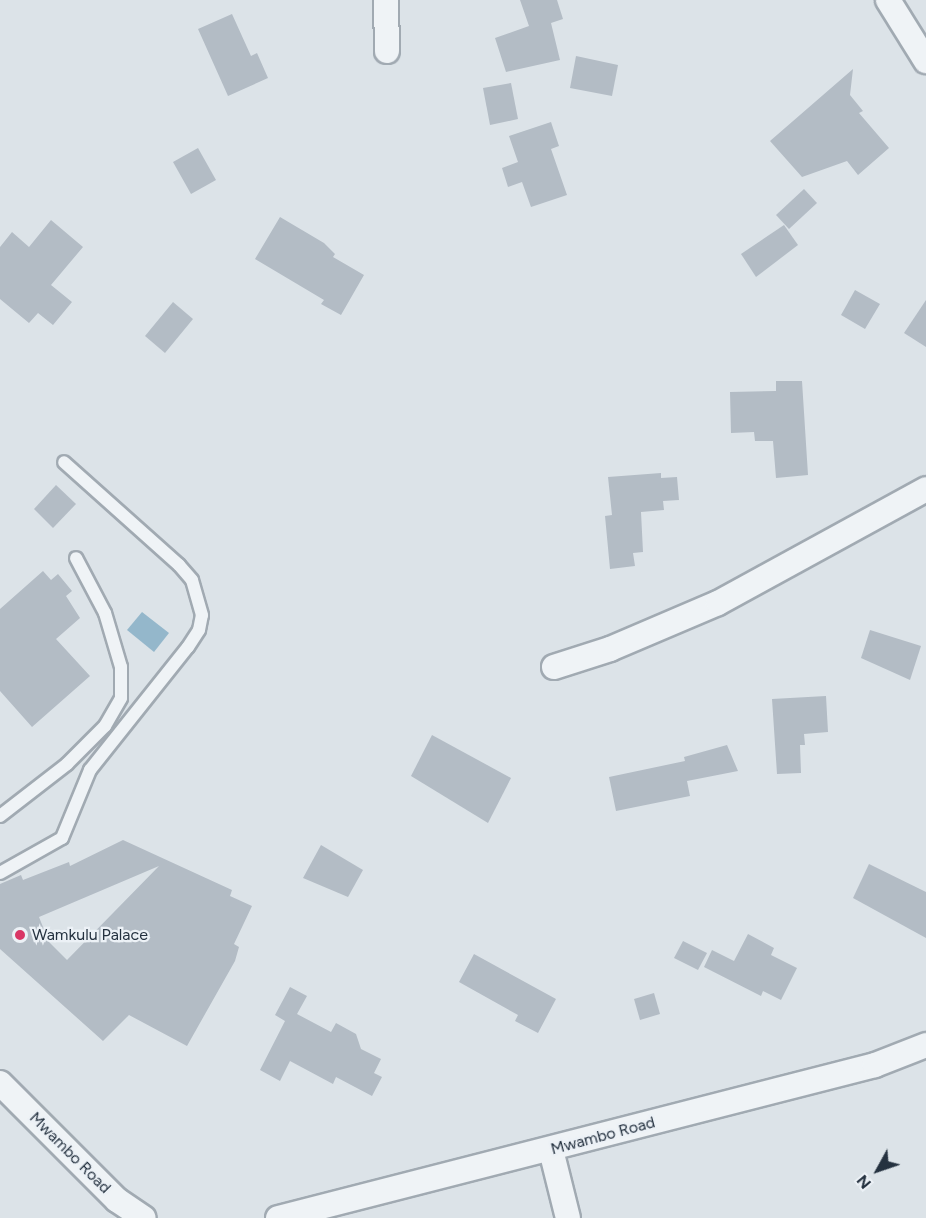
<!DOCTYPE html>
<style>
body{margin:0}
#map{position:relative;width:926px;height:1218px;overflow:hidden;background:#dce3e8;font-family:Figtree,sans-serif}
div>[style]{position:absolute}
[style*='--x']{left:calc(var(--x)*1px);top:calc(var(--y)*1px);width:calc(var(--w)*1px);rotate:calc(var(--a)*1deg)}
.water>*{inset:0;background:#94b7cb}
.building>*{inset:0;background:#b3bcc5}
.roads{filter:drop-shadow(2px 0 #a1aab2) drop-shadow(-2px 0 #a1aab2) drop-shadow(0 2px #a1aab2) drop-shadow(0 -2px #a1aab2)}
.service>*{height:12px;margin:-6px;padding:0 6px;transform-origin:6px;border-radius:6px;background:#eff3f6}
.minor>*{height:24px;margin:-12px;padding:0 12px;transform-origin:12px;border-radius:12px;background:#eff3f6}
.dots>*{width:16px;height:16px;translate:-50% -50%;box-sizing:border-box;border:3px solid #ecf1f6;border-radius:50%}
span{translate:-50% -50%;white-space:nowrap;text-align:center;line-height:1.15;-webkit-text-stroke:4.5px #ecf1f6;paint-order:stroke}
.poi-label{font-size:16px;color:#253240}
.left{translate:0 -50%;text-align:left}
.street-label{font-size:16px;color:#253240}
.north{position:absolute;left:848px;top:1140px;width:60px;height:60px;-webkit-text-stroke:4px #ecf1f6;paint-order:stroke;rotate:230deg;font-size:16px;font-weight:700;line-height:24px;text-align:center;color:#253240}
.north::after{content:'';display:block;margin:auto;width:21px;height:27px;background:#253240;clip-path:polygon(50% 0,100% 100%,50% 72%,0 100%)}
</style>
<div id="map">
<div class="water">
<i style="clip-path:polygon(142px 612px,169px 633px,154px 652px,127px 630px)"></i>
</div>
<div class="building">
<i style="clip-path:polygon(520px 0,557px 0,563px 19px,551px 23px,560px 60px,506px 72px,495px 38px,529px 26px)"></i>
<i style="clip-path:polygon(232px 14px,251px 56px,257px 53px,268px 78px,228px 96px,198px 29px)"></i>
<i style="clip-path:polygon(576px 56px,618px 65px,612px 96px,570px 88px)"></i>
<i style="clip-path:polygon(853px 69px,850px 95px,863px 111px,859px 113px,889px 148px,858px 175px,847px 161px,802px 177px,770px 141px)"></i>
<i style="clip-path:polygon(511px 83px,518px 119px,490px 125px,483px 88px)"></i>
<i style="clip-path:polygon(551px 122px,559px 146px,551px 149px,567px 195px,531px 207px,522px 182px,508px 187px,502px 168px,518px 162px,509px 136px)"></i>
<i style="clip-path:polygon(198px 148px,216px 180px,191px 194px,173px 162px)"></i>
<i style="clip-path:polygon(804px 189px,817px 203px,789px 229px,776px 215px)"></i>
<i style="clip-path:polygon(280px 217px,324px 243px,335px 254px,333px 257px,364px 275px,341px 315px,321px 304px,324px 300px,255px 259px)"></i>
<i style="clip-path:polygon(51px 220px,83px 247px,51px 285px,72px 302px,53px 325px,38px 313px,29px 323px,0 299px,0 247px,12px 232px,29px 247px)"></i>
<i style="clip-path:polygon(784px 225px,798px 245px,756px 277px,741px 254px)"></i>
<i style="clip-path:polygon(855px 290px,880px 304px,865px 329px,841px 315px)"></i>
<i style="clip-path:polygon(926px 300px,926px 347px,904px 333px)"></i>
<i style="clip-path:polygon(173px 302px,193px 319px,165px 353px,145px 336px)"></i>
<i style="clip-path:polygon(776px 381px,802px 381px,808px 475px,776px 478px,773px 441px,755px 441px,754px 432px,731px 433px,730px 392px,776px 391px)"></i>
<i style="clip-path:polygon(661px 473px,661px 478px,677px 477px,679px 500px,663px 501px,664px 510px,641px 512px,643px 552px,633px 553px,635px 566px,610px 569px,605px 516px,612px 515px,608px 477px)"></i>
<i style="clip-path:polygon(56px 485px,76px 504px,53px 528px,34px 509px)"></i>
<i style="clip-path:polygon(43px 571px,51px 580px,58px 574px,72px 591px,66px 596px,80px 618px,56px 639px,90px 676px,32px 727px,0 691px,0 609px)"></i>
<i style="clip-path:polygon(870px 630px,921px 646px,910px 680px,861px 658px)"></i>
<i style="clip-path:polygon(826px 696px,828px 732px,804px 734px,805px 745px,800px 745px,801px 773px,777px 774px,772px 699px)"></i>
<i style="clip-path:polygon(432px 735px,511px 778px,488px 823px,411px 776px)"></i>
<i style="clip-path:polygon(727px 745px,738px 771px,687px 781px,690px 796px,616px 811px,609px 777px,685px 761px,684px 757px)"></i>
<i style="clip-path:polygon(evenodd,123px 840px,232px 890px,230px 896px,252px 906px,234px 944px,239px 947px,235px 961px,187px 1046px,129px 1015px,103px 1041px,0 949px,0 884px,21px 875px,23px 880px,69px 862px,70px 866px,123px 840px,159px 866px,67px 960px,49px 942px,39px 917px,159px 866px)"></i>
<i style="clip-path:polygon(321px 845px,363px 870px,348px 897px,303px 878px)"></i>
<i style="clip-path:polygon(869px 864px,926px 892px,926px 938px,853px 898px)"></i>
<i style="clip-path:polygon(748px 934px,774px 948px,771px 955px,797px 968px,781px 1000px,763px 991px,761px 996px,704px 967px,712px 950px,734px 961px)"></i>
<i style="clip-path:polygon(683px 941px,707px 953px,698px 970px,674px 958px)"></i>
<i style="clip-path:polygon(474px 954px,556px 999px,538px 1033px,515px 1021px,518px 1015px,459px 982px)"></i>
<i style="clip-path:polygon(290px 987px,307px 996px,297px 1014px,331px 1032px,336px 1023px,356px 1034px,361px 1049px,381px 1059px,374px 1073px,382px 1077px,372px 1096px,336px 1077px,333px 1084px,290px 1061px,280px 1081px,260px 1070px,285px 1021px,275px 1015px)"></i>
<i style="clip-path:polygon(654px 993px,660px 1014px,640px 1020px,634px 999px)"></i>
</div>
<div class="roads">
<div class="service">
<i style="--x:0;--y:816;--w:85;--a:-37.8"></i>
<i style="--x:67;--y:764;--w:54;--a:-45"></i>
<i style="--x:105;--y:726;--w:32;--a:-60"></i>
<i style="--x:121;--y:698;--w:31;--a:-90"></i>
<i style="--x:121;--y:667;--w:56;--a:-106.5"></i>
<i style="--x:105;--y:613;--w:62;--a:-117.8"></i>
<i style="--x:0;--y:873;--w:71;--a:-29.4"></i>
<i style="--x:62;--y:838;--w:74;--a:-67.6"></i>
<i style="--x:90;--y:770;--w:157;--a:-51.5"></i>
<i style="--x:188;--y:647;--w:20;--a:-57"></i>
<i style="--x:199;--y:630;--w:15;--a:-79"></i>
<i style="--x:202;--y:615;--w:36;--a:-106"></i>
<i style="--x:192;--y:580;--w:20;--a:-131"></i>
<i style="--x:179;--y:565;--w:154;--a:-138.2"></i>
</div>
<div class="minor">
<i style="--x:386;--y:0;--w:51;--a:88.9"></i>
<i style="--x:888;--y:0;--w:72;--a:58.1"></i>
<i style="--x:554;--y:667;--w:59;--a:-17.8"></i>
<i style="--x:610;--y:649;--w:117;--a:-23.1"></i>
<i style="--x:718;--y:603;--w:237;--a:-28.7"></i>
<i style="--x:0;--y:1083;--w:165;--a:45"></i>
<i style="--x:117;--y:1200;--w:32;--a:34"></i>
<i style="--x:551;--y:1150;--w:70;--a:76"></i>
<i style="--x:278;--y:1218;--w:616;--a:-14.37"></i>
<i style="--x:875;--y:1065;--w:55;--a:-21.4"></i>
</div>
</div>
<div class="dots">
<i style="left:20px;top:935px;background:#d93665"></i>
</div>
<div class="poi-label">
<span class="left" style="left:32px;top:935px">Wamkulu Palace</span>
</div>
<div class="street-label">
<span style="left:603px;top:1136px;rotate:-15deg">Mwambo Road</span>
<span style="left:70px;top:1153px;rotate:45deg">Mwambo Road</span>
</div>
<div class="north">N</div>
</div>
